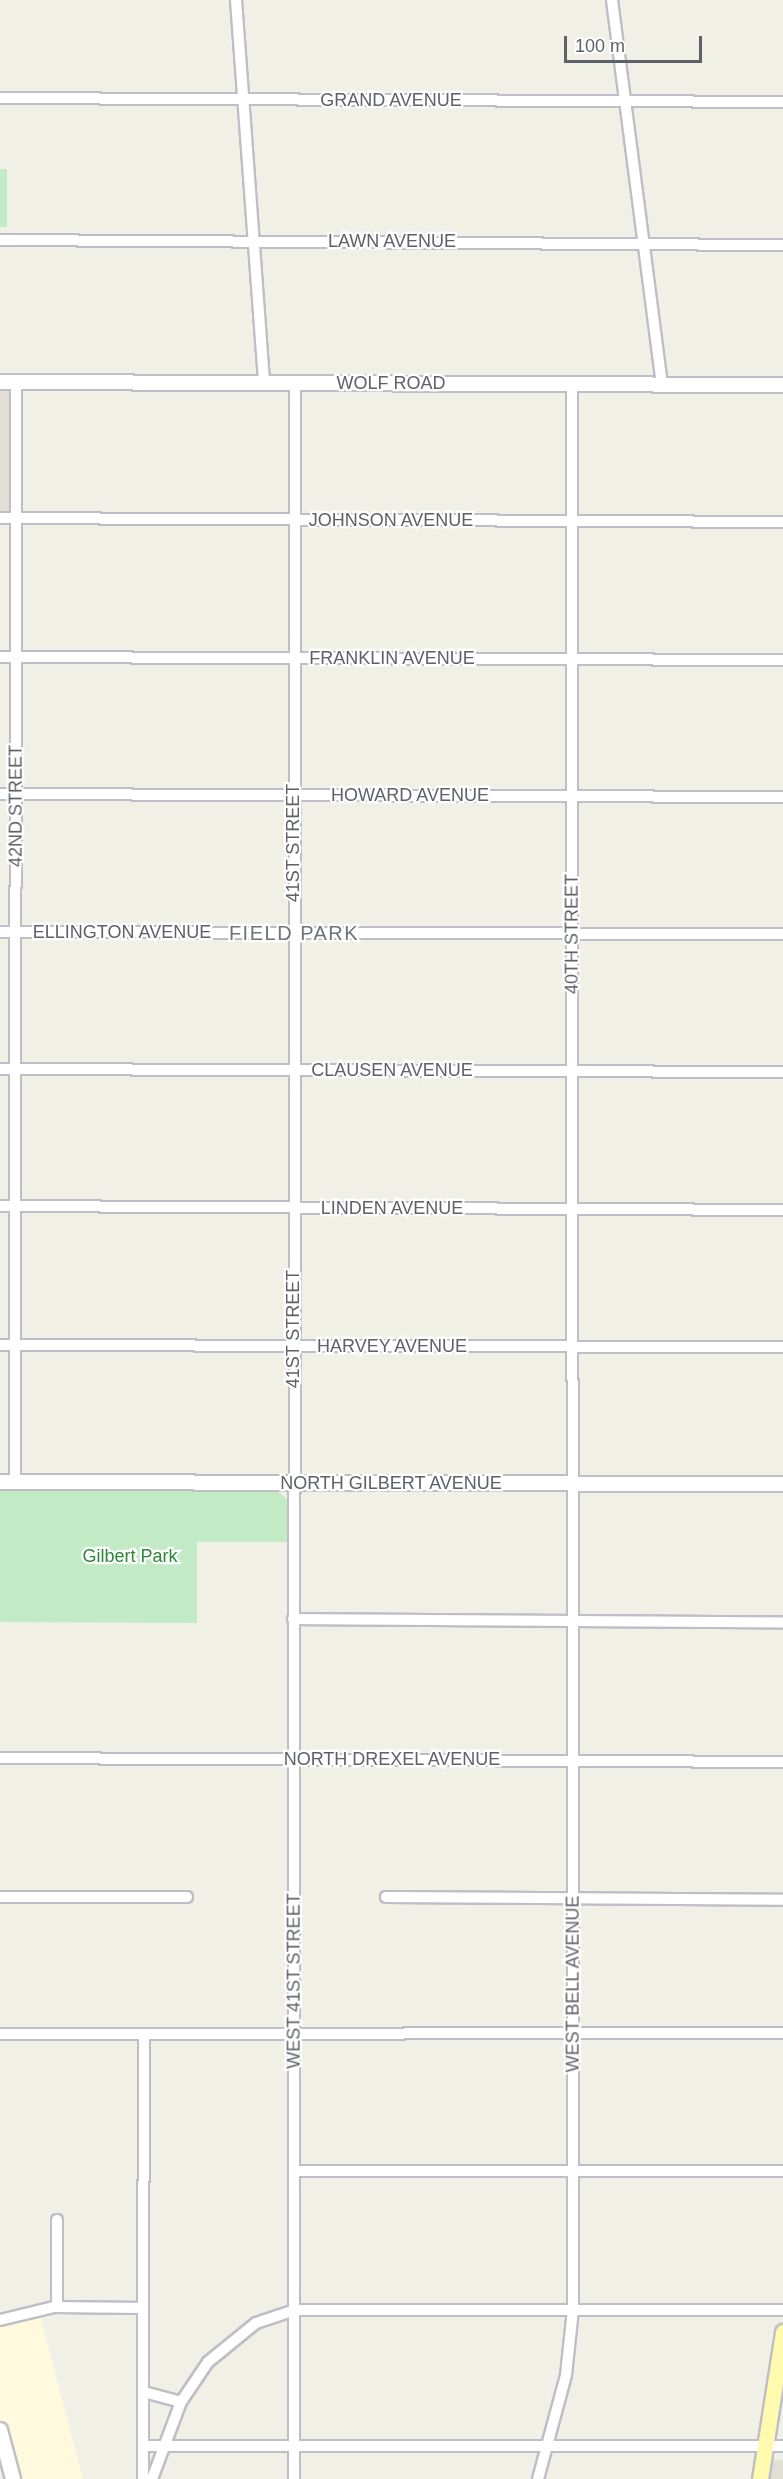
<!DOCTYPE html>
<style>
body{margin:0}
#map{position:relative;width:783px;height:2479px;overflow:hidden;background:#f1f0e6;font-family:Helvetica,sans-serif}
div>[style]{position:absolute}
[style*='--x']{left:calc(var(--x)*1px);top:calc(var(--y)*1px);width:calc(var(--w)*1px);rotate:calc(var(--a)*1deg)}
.commercial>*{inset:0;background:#fffadd}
.education>*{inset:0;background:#e1dfd5}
.green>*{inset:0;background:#c1eac5}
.roads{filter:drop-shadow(2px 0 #bebfc6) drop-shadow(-2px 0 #bebfc6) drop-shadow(0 2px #bebfc6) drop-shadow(0 -2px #bebfc6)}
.street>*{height:10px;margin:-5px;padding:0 5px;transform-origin:5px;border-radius:5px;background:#fff}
.secondary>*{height:14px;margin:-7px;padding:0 7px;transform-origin:7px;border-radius:7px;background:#fff}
.primary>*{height:15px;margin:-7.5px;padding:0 7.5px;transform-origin:7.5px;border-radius:7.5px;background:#fffaad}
span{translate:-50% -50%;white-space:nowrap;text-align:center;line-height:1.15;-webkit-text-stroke:4.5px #fff;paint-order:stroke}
.street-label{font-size:18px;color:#5d6168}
.park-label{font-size:18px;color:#2e863a}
.neighbourhood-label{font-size:20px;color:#6e737a;letter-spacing:1.5px}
.scale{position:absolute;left:564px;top:36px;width:138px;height:27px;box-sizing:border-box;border:3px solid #5d6168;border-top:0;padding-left:8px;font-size:18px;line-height:21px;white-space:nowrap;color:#5d6168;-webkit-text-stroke:4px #fff;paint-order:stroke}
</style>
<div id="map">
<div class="commercial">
<i style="clip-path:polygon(39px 2312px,83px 2479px,15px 2479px,0 2423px,0 2322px)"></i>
</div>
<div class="education">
<i style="clip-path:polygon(0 385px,14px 385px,13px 515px,0 515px)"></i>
<i style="clip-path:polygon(783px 2460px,783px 2479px,764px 2479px,766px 2462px)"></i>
</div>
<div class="green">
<i style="clip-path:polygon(0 169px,7px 169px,7px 227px,0 227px)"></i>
<i style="clip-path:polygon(0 1490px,276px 1490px,287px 1499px,287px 1542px,197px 1542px,197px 1623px,0 1622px)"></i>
</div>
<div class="roads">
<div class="street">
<i style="--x:236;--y:0;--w:383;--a:85.8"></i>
<i style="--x:612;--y:0;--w:387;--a:82.6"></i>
<i style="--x:0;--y:98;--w:783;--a:0.29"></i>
<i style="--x:0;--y:240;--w:783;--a:0.37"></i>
<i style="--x:0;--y:518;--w:783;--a:0.29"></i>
<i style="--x:0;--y:657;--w:783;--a:0.22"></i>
<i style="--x:0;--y:794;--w:783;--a:0.22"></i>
<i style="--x:0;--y:932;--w:783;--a:0.15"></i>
<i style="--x:0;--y:1069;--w:783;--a:0.22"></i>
<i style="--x:0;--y:1206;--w:783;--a:0.29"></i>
<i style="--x:0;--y:1345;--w:783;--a:0.15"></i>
<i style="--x:15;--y:1482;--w:1100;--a:-89.95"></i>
<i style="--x:293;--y:1619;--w:490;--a:0.4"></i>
<i style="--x:0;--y:1758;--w:783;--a:0.29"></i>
<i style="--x:0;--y:1897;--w:187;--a:0"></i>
<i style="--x:386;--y:1897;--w:397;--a:0.4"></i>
<i style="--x:0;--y:2034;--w:783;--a:-0.07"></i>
<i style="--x:294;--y:2171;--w:489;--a:0"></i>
<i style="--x:57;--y:2220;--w:87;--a:90"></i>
<i style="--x:0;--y:2320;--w:56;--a:-13.5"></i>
<i style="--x:54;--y:2307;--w:89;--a:0.6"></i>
<i style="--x:144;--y:2392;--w:38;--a:15"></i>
<i style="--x:143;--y:2446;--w:640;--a:0"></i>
<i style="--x:143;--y:2479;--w:445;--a:-89.9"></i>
<i style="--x:152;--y:2479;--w:82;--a:-69.4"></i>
<i style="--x:181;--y:2402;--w:48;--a:-56"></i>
<i style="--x:208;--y:2362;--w:62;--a:-39.1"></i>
<i style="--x:256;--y:2323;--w:41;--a:-18.4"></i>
<i style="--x:295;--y:2310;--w:488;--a:0"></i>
<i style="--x:294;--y:2479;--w:2096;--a:-89.97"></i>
<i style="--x:538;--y:2479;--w:108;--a:-74.9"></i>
<i style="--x:566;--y:2375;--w:65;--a:-83.9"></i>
<i style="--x:573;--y:2310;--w:1926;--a:-90.03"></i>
</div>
<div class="secondary">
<i style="--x:0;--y:382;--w:783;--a:0.22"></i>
<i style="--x:0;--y:1482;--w:783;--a:0.15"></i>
<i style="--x:0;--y:2430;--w:51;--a:75.1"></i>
</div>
<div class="primary">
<i style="--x:760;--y:2479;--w:149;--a:-81.1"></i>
</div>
</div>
<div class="street-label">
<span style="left:391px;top:100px">GRAND AVENUE</span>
<span style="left:392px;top:241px">LAWN AVENUE</span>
<span style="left:391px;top:383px">WOLF ROAD</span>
<span style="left:391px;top:520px">JOHNSON AVENUE</span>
<span style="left:392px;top:658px">FRANKLIN AVENUE</span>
<span style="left:410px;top:795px">HOWARD AVENUE</span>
<span style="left:16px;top:806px;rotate:-90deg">42ND STREET</span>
<span style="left:293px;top:843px;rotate:-90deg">41ST STREET</span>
<span style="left:122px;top:932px">ELLINGTON AVENUE</span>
<span style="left:572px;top:934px;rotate:-90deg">40TH STREET</span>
<span style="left:392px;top:1070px">CLAUSEN AVENUE</span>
<span style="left:392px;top:1208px">LINDEN AVENUE</span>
<span style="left:293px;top:1329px;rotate:-90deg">41ST STREET</span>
<span style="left:392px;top:1346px">HARVEY AVENUE</span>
<span style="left:391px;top:1483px">NORTH GILBERT AVENUE</span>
<span style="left:392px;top:1759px">NORTH DREXEL AVENUE</span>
<span style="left:294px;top:1981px;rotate:-90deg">WEST 41ST STREET</span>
<span style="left:573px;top:1984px;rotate:-90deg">WEST BELL AVENUE</span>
</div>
<div class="park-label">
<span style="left:130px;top:1556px">Gilbert Park</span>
</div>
<div class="neighbourhood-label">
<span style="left:294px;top:933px">FIELD PARK</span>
</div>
<div class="scale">100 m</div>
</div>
